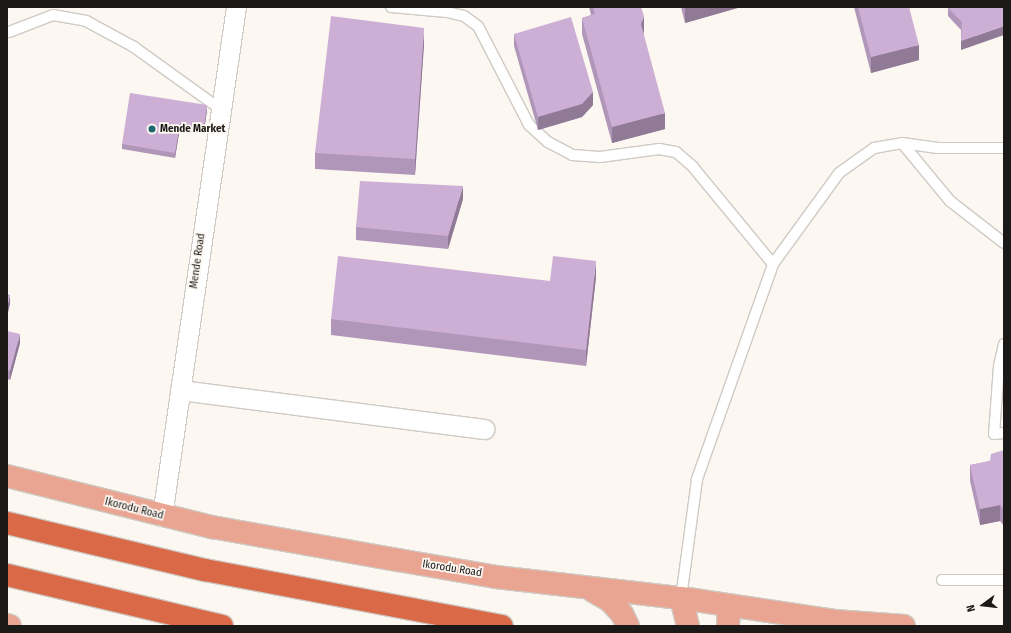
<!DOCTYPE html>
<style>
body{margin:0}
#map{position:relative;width:1011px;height:633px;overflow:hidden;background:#fcf7f1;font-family:"Fira Sans Condensed",sans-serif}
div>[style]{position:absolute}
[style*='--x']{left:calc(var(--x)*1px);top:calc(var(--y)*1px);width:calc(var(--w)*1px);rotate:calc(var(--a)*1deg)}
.roads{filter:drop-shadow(1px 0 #cfcac4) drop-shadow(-1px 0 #cfcac4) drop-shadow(0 1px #cfcac4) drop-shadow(0 -1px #cfcac4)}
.service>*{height:10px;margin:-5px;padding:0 5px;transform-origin:5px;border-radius:5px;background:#fff}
.minor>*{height:19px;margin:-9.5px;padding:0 9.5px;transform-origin:9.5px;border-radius:9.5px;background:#fff}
.primary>*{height:22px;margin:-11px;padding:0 11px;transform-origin:11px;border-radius:11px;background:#e9a591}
.motorway>*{height:22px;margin:-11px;padding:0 11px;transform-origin:11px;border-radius:11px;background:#da6947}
.wall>*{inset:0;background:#b096b8}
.shaded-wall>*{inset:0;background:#907a96}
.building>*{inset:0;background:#cdafd6}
.dots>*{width:11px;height:11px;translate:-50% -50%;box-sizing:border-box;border:2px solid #fcf7f1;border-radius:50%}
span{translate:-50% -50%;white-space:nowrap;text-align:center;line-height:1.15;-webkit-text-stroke:3.5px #fcf7f1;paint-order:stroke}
.poi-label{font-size:11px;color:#1c1a18;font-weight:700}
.left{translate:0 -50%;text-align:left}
.street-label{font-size:11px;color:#1c1a18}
.frame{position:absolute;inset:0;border:8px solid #1c1a18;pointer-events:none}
.north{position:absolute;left:963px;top:585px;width:40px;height:40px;-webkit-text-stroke:3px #fcf7f1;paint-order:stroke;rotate:255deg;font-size:11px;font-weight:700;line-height:16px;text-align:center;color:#1c1a18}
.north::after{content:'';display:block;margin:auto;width:14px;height:18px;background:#1c1a18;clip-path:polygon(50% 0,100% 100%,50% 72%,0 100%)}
</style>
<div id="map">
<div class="roads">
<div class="service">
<i style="--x:391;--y:7;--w:56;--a:5.1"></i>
<i style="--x:447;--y:12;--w:17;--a:13"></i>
<i style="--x:464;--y:16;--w:17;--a:36"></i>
<i style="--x:478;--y:26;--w:111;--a:62.7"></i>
<i style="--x:529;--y:125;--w:25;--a:42"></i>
<i style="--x:548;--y:142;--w:27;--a:28"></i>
<i style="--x:572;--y:155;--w:28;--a:4"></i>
<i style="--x:600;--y:157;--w:60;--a:-7.7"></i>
<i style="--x:659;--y:149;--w:17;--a:10"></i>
<i style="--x:676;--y:152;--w:23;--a:41"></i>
<i style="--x:693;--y:167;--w:126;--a:50.5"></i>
<i style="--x:9;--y:32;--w:47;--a:-21.1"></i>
<i style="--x:53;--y:15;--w:34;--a:10"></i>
<i style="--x:86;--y:21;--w:55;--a:28.4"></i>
<i style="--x:134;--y:47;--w:105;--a:35.7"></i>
<i style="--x:902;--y:143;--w:75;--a:50.4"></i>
<i style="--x:950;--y:201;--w:68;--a:37.9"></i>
<i style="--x:1004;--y:344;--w:23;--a:103"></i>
<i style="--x:999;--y:366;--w:68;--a:94.2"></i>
<i style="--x:994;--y:434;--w:10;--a:-6"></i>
<i style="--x:942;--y:580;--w:62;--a:0"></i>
<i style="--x:681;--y:598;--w:120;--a:-82.3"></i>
<i style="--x:697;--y:479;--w:228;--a:-70.5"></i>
<i style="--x:773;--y:264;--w:112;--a:-54"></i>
<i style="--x:839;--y:173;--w:43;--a:-35.5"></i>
<i style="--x:874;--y:148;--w:28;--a:-10"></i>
<i style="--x:902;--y:143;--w:36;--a:8"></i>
<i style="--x:938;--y:148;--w:66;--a:0"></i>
</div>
<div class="minor">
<i style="--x:180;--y:390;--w:307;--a:7.3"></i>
<i style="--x:162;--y:516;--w:514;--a:-81.73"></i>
</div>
<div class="primary">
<i style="--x:7;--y:476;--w:211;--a:14"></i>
<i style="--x:212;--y:527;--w:189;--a:10.1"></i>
<i style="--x:398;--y:560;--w:99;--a:9.8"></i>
<i style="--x:496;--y:577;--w:186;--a:6.5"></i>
<i style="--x:681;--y:598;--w:155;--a:8.5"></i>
<i style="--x:834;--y:621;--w:70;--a:4.1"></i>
<i style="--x:593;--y:591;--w:20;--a:30"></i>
<i style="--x:610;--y:601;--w:18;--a:47"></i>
<i style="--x:622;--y:614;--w:13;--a:63"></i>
<i style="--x:681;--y:598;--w:29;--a:76"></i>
<i style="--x:7;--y:625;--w:3;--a:18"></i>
<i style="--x:728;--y:626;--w:20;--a:-87"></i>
</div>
<div class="motorway">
<i style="--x:7;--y:523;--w:204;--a:13.4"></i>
<i style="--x:205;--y:570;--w:302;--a:10.7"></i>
<i style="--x:7;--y:575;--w:221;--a:13.3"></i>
</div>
</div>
<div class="wall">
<i style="clip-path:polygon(589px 7px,641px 7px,643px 33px,665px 129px,612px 143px,582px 34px,582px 18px,591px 15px)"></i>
<i style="clip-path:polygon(681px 7px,741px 7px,685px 23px)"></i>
<i style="clip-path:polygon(854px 7px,909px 7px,919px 60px,871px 73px)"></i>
<i style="clip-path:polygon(1004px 7px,961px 50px,961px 30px,948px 16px,948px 8px)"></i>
<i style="clip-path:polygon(514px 34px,593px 105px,582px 117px,538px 130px,514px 46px)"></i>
<i style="clip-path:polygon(424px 44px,415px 175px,315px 169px,315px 153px)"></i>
<i style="clip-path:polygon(207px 110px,204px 131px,180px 127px,175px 158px,122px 149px,122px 144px)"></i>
<i style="clip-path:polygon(463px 199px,448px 249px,356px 240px,356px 227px)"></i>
<i style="clip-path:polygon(596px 277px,586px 366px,331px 335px,331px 319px,550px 281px)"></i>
<i style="clip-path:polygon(7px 331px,20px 343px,10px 380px,7px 379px)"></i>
<i style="clip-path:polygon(1004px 450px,1004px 526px,1000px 521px,980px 525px,970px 481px,970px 465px,990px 461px)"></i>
</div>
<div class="shaded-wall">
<i style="clip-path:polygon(685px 7px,741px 7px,685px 23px)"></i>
<i style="clip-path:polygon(644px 16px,644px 32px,641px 40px,641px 24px)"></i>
<i style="clip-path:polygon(1004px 26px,1004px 35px,961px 50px,961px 41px)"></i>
<i style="clip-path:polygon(424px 28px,424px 44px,415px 175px,415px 159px)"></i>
<i style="clip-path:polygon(919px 45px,919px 60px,871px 73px,871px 57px)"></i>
<i style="clip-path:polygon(593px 92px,593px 105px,582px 117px,538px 130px,538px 117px)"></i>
<i style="clip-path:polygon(207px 105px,207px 110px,204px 131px,204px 127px)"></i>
<i style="clip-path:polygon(665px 113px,665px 129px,612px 143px,612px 127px)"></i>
<i style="clip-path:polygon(180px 123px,180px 127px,175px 158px,175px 153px)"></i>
<i style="clip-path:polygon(463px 186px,463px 199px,448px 249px,448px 236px)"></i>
<i style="clip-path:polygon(596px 261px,596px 277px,586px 366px,586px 350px)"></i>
<i style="clip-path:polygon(10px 295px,10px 304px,7px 317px,7px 308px)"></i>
<i style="clip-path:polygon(20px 334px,20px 343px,10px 380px,10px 371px)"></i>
<i style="clip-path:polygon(1000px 505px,1000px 521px,980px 525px,980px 509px)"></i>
</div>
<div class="building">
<i style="clip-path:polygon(593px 7px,641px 7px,644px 16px,641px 24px,665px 113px,612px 127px,582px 18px,595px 14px)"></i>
<i style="clip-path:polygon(858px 7px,909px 7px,919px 45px,871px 57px)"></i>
<i style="clip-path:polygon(950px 7px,1004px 7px,1004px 26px,961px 41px,962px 22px,948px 8px)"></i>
<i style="clip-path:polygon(331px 16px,424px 28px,415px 159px,315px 153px)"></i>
<i style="clip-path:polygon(571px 17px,593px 92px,582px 104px,538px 117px,514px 34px)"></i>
<i style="clip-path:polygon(130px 93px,207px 105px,204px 127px,180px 123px,175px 153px,122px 144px)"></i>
<i style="clip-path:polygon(360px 181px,463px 186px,448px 236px,356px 227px)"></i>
<i style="clip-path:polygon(338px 256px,550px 281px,553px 256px,596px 261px,586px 350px,331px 319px)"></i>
<i style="clip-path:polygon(7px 294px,10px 295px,7px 308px)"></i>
<i style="clip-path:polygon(7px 331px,20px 334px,10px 371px,7px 371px)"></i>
<i style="clip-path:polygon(1004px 450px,1004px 510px,1000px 505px,980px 509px,970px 465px,990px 461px,991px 454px)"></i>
</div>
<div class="dots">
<i style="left:152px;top:129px;background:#1c6771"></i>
</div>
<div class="poi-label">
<span class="left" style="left:160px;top:129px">Mende Market</span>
</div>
<div class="street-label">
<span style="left:198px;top:261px;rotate:-82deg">Mende Road</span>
<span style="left:134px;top:509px;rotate:14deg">Ikorodu Road</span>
<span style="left:452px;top:569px;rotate:9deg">Ikorodu Road</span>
</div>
<div class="frame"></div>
<div class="north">N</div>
</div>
